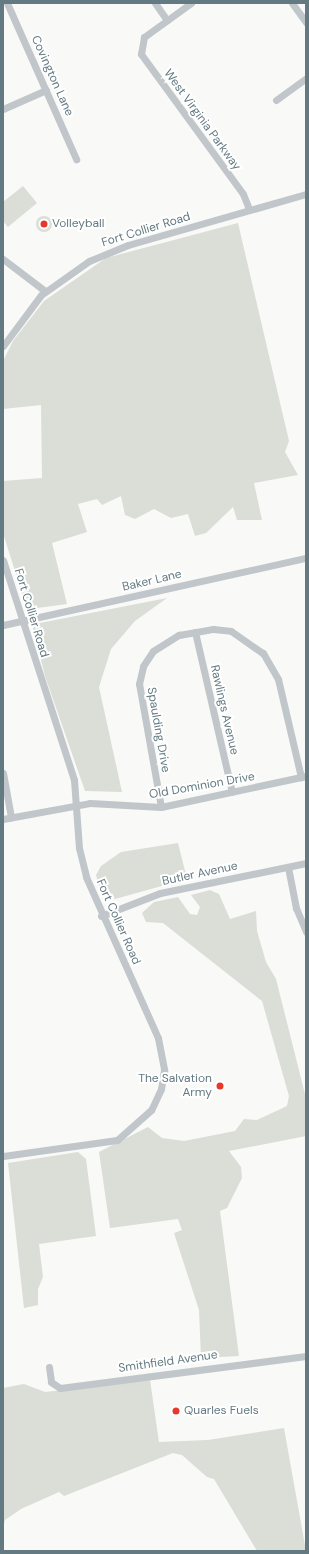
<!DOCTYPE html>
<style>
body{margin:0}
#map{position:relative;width:309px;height:1554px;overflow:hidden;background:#f9f9f7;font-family:"DM Sans",sans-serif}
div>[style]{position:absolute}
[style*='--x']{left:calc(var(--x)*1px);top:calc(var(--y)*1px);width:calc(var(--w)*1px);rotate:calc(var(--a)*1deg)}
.green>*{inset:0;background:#daded6}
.round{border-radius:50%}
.minor>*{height:7px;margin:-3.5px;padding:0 3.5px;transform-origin:3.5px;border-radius:3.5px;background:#c0c6c9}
.dots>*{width:11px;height:11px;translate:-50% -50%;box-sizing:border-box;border:2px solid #fff;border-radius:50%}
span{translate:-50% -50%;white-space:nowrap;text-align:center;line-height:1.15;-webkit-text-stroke:4px #fff;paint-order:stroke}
.street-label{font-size:12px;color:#647a82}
.poi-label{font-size:12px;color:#647a82}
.left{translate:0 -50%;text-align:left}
.right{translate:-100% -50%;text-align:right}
.frame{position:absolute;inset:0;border:4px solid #647a82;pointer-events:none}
</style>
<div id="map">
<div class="green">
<i style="clip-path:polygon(23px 186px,37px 203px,8px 227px,3px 221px,3px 202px)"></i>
<i class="round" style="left:36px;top:216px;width:16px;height:16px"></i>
<i style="clip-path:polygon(238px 223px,289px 441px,285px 452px,298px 475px,254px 483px,262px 520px,237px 520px,233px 507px,206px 533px,195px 536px,188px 514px,171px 518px,154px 509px,135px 519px,125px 515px,121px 496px,102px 505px,97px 499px,78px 504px,87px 532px,52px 543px,67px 604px,30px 609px,24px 600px,3px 533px,3px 481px,42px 478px,41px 405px,3px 409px,3px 361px,13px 341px,44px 301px,106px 258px)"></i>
<i style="clip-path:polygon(167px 598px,135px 621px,111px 649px,99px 687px,122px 792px,85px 791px,45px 676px,33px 628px,40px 623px)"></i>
<i style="clip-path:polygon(178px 843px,187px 879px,115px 899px,99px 886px,96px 875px,101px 866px,121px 852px)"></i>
<i style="clip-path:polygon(210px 890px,219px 894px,230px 919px,256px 911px,257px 931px,266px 962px,276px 979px,306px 1098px,306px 1136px,229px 1151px,241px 1167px,242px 1178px,227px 1208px,220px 1211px,239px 1356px,201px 1358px,199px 1310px,174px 1233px,182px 1230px,178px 1219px,110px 1228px,99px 1152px,148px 1127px,162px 1138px,184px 1141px,235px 1131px,244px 1119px,257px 1120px,287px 1106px,289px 1096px,262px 1001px,163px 923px,146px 922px,142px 913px,154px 902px,178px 897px,190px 914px,197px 915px,200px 907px,191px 895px)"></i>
<i style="clip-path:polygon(78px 1152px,86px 1159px,96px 1236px,39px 1244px,43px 1277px,38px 1289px,38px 1305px,24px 1308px,8px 1163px)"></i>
<i style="clip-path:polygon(150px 1380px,159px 1442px,208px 1440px,284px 1428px,306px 1551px,257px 1551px,214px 1479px,207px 1477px,182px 1455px,173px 1453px,64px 1496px,59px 1492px,21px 1509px,5px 1520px,3px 1527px,3px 1388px,24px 1384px,45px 1392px)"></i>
</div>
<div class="minor">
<i style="--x:7;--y:3;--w:171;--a:66.1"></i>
<i style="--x:155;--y:3;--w:21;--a:55"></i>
<i style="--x:191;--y:3;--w:58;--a:144.1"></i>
<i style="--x:144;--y:37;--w:17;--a:100"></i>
<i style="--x:141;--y:54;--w:173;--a:53.9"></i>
<i style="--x:243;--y:194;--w:16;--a:68"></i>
<i style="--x:292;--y:3;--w:24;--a:54"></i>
<i style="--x:276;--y:100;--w:37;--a:-36"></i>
<i style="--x:3;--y:109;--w:47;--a:-23.8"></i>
<i style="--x:3;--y:259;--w:53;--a:37.3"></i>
<i style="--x:3;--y:346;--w:64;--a:-53.3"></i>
<i style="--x:41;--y:295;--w:59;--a:-35.3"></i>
<i style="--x:89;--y:261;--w:42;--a:-22.3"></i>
<i style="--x:128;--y:245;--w:185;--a:-16"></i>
<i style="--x:3;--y:560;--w:231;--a:72.1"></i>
<i style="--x:74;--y:780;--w:68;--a:85.8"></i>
<i style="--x:79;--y:848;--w:30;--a:76"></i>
<i style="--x:86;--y:877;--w:176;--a:65.9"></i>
<i style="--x:158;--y:1038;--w:33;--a:79"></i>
<i style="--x:164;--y:1070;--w:19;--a:99"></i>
<i style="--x:161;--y:1089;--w:23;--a:115"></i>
<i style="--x:151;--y:1110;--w:45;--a:138.6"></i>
<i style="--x:117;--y:1140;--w:115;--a:172"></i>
<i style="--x:3;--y:625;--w:310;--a:-12.5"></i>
<i style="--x:195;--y:632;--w:164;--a:77"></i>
<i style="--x:3;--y:773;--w:45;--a:79.7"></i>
<i style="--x:161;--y:807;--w:125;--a:-100.1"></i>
<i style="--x:139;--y:684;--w:18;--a:-77"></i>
<i style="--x:143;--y:666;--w:18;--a:-56"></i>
<i style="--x:153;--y:651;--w:31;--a:-32"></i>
<i style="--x:179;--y:635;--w:35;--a:-10"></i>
<i style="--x:213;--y:629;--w:18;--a:6"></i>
<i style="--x:231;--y:631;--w:39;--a:35"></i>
<i style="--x:263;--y:653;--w:30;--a:60"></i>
<i style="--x:278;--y:679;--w:101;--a:76.8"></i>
<i style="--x:3;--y:819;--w:88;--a:-10.4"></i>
<i style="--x:90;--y:803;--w:71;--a:3.2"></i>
<i style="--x:161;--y:807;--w:148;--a:-12.1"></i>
<i style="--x:288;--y:867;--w:42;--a:79"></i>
<i style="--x:296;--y:908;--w:26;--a:67"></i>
<i style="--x:101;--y:916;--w:63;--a:-21.3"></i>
<i style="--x:160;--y:893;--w:149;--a:-11.6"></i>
<i style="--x:49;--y:1367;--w:15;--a:82"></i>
<i style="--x:51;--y:1382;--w:11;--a:34"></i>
<i style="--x:60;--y:1388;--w:248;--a:-7.4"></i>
</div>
<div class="dots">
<i style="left:44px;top:224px;background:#e53a2b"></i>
<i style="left:220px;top:1086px;background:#e53a2b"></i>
<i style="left:176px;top:1411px;background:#e53a2b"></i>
</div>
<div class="street-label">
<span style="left:52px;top:76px;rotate:66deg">Covington Lane</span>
<span style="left:202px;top:120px;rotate:54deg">West Virginia Parkway</span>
<span style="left:146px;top:230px;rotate:-17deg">Fort Collier Road</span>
<span style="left:152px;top:581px;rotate:-13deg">Baker Lane</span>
<span style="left:31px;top:613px;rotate:73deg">Fort Collier Road</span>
<span style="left:224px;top:710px;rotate:77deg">Rawlings Avenue</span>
<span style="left:158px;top:730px;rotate:80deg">Spaulding Drive</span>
<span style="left:202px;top:786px;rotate:-10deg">Old Dominion Drive</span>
<span style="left:200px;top:874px;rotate:-12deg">Butler Avenue</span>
<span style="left:118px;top:922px;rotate:66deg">Fort Collier Road</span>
<span style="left:168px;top:1362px;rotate:-8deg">Smithfield Avenue</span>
</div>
<div class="poi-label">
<span class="left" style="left:52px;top:224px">Volleyball</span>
<span class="right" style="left:212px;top:1086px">The Salvation<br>Army</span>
<span class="left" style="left:184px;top:1411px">Quarles Fuels</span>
</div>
<div class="frame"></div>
</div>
